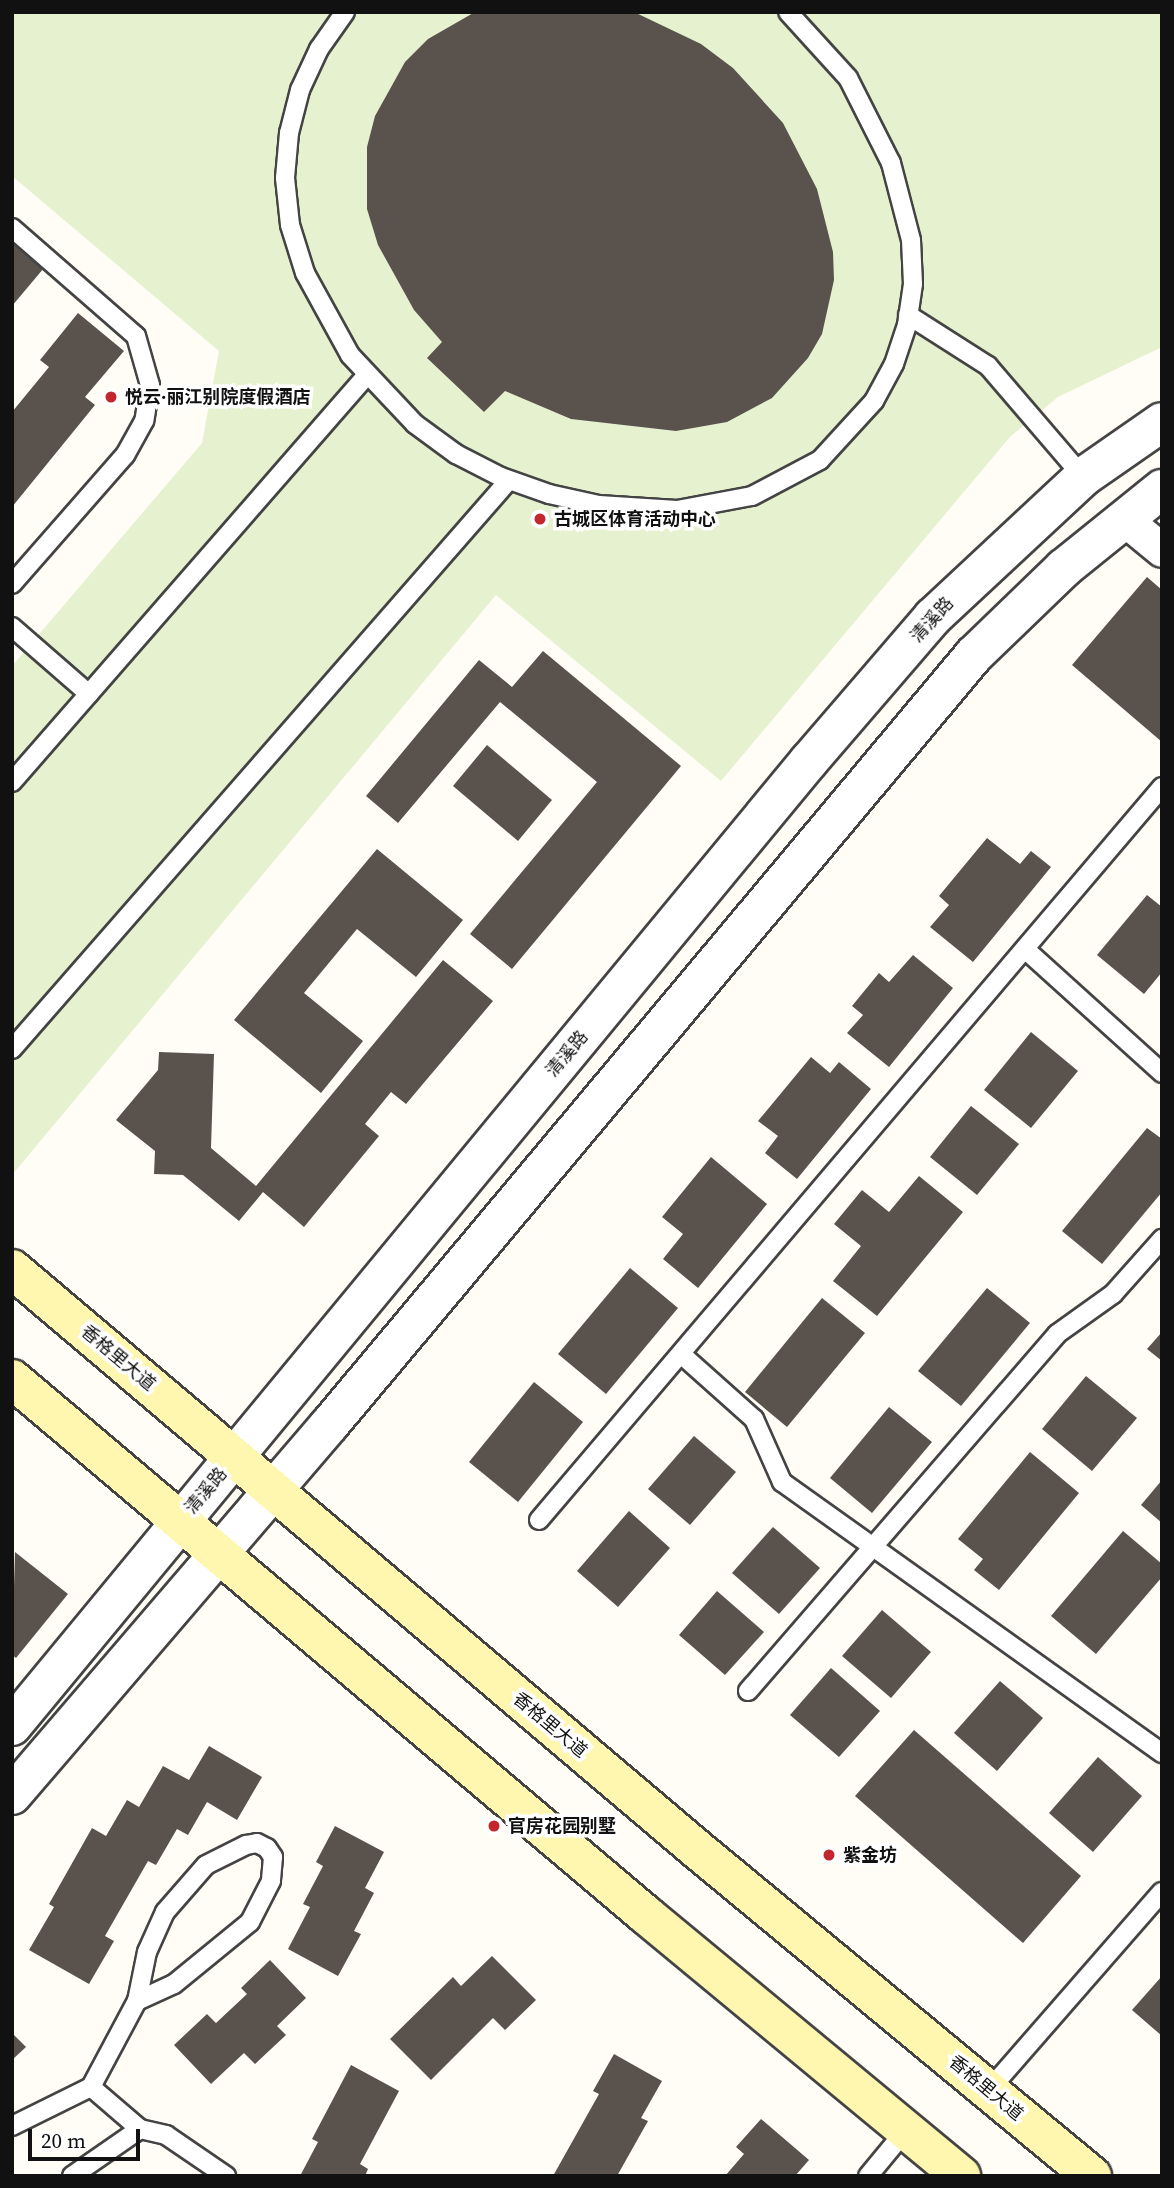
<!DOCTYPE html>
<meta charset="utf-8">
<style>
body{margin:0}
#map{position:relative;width:1174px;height:2188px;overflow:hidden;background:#fffdf5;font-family:"Source Serif 4","Noto Sans SC",serif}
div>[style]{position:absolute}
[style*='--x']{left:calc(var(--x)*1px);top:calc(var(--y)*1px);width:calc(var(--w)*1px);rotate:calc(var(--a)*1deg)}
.pitch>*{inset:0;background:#e6f2cf}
.building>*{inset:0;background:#5a524d}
.roads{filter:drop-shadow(2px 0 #444) drop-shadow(-2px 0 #444) drop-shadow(0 2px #444) drop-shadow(0 -2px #444)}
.service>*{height:18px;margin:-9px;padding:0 9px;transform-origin:9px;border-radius:9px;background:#fff}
.minor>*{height:33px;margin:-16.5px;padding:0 16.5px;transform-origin:16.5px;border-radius:16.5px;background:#fff}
.tertiary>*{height:38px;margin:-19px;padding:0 19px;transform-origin:19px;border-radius:19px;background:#fff}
.secondary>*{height:38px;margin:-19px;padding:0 19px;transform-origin:19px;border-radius:19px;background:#fff6b0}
.dots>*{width:19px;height:19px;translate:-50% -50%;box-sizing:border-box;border:4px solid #fff;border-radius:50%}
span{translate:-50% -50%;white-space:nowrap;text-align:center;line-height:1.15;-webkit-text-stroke:7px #fff;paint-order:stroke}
.poi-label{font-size:18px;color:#111;font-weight:700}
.left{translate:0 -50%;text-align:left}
.street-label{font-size:18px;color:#111}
.frame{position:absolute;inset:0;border:14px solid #111;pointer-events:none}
.scale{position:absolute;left:28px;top:2129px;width:112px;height:32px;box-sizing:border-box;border:4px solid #111;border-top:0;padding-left:9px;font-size:21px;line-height:24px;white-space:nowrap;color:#111;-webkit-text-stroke:5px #fff;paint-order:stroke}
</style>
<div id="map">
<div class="pitch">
<i style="clip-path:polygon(12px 12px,1162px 12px,1162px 347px,1058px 397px,1010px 437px,721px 781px,496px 595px,12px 1175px,12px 666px,202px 443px,219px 351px,12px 176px)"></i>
</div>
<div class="building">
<i style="clip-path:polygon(475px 12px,634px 12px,701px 44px,733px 68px,783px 123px,817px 189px,833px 252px,834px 280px,822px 334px,808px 358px,772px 398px,727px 422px,676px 431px,571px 419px,505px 391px,484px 412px,427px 358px,442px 342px,414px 310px,378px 245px,367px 209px,367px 147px,375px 116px,405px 62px,428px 39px)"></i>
<i style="clip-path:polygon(12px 233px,49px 262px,12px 306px)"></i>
<i style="clip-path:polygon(78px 313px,124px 351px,85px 397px,95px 405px,12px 507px,12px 412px,49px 367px,40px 360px)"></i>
<i style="clip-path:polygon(1147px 577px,1162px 590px,1162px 742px,1072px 665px)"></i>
<i style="clip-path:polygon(543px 651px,681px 766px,512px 969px,470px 934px,597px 782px,500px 702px,398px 823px,366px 796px,479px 660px,512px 687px)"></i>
<i style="clip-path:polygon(487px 745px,552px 800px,518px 841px,453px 786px)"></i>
<i style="clip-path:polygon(987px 838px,1020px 864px,1031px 851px,1051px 867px,973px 962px,930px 927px,949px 905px,939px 896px)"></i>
<i style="clip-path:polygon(377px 849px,463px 920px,416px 977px,357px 929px,304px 993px,363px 1041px,321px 1093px,234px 1020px)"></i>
<i style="clip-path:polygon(1147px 895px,1162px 907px,1162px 972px,1144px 994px,1097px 955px)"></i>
<i style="clip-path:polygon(913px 955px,953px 988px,889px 1067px,847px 1033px,863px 1015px,852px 1006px,879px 973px,889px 982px)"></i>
<i style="clip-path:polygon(443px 960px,493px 1001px,406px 1104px,391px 1092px,365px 1124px,379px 1136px,304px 1227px,263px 1192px,239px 1221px,183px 1175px,154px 1174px,155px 1151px,116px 1120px,158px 1070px,159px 1052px,214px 1054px,211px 1148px,256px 1186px)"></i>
<i style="clip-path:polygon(1031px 1032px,1078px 1071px,1031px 1128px,984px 1090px)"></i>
<i style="clip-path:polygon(811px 1057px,830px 1073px,839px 1062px,871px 1089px,797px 1179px,765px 1153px,778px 1136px,758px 1121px)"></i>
<i style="clip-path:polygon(971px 1106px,1019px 1144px,977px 1195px,930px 1157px)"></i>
<i style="clip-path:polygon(1147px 1128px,1162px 1139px,1162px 1192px,1102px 1264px,1062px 1231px)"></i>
<i style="clip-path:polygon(711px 1157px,767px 1204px,698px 1288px,663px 1259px,683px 1234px,662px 1217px)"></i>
<i style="clip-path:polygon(919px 1176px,963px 1212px,877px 1316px,833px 1281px,861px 1246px,834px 1224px,862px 1190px,889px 1212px)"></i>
<i style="clip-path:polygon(630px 1268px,678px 1308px,606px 1394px,558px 1354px)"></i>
<i style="clip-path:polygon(987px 1288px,1030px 1323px,961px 1406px,918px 1371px)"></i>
<i style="clip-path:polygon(822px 1298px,865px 1333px,787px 1427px,745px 1392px)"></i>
<i style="clip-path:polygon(1162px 1332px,1162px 1361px,1147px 1349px)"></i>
<i style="clip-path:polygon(1086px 1376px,1137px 1418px,1092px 1471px,1042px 1429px)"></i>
<i style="clip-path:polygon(534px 1382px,583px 1422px,518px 1502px,469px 1462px)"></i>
<i style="clip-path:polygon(889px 1407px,932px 1442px,872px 1513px,830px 1478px)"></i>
<i style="clip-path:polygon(694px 1436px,736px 1472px,690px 1525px,648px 1489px)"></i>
<i style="clip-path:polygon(1030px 1452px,1079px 1493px,999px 1590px,974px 1570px,983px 1559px,958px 1539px)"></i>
<i style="clip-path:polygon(1162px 1480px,1162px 1523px,1141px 1505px)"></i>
<i style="clip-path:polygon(629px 1511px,670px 1548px,618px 1607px,577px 1571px)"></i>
<i style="clip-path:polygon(773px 1527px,820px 1568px,779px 1614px,732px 1573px)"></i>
<i style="clip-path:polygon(1123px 1531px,1162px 1564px,1162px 1577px,1096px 1654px,1051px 1616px)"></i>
<i style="clip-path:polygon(15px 1552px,68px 1594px,16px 1658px,12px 1655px)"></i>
<i style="clip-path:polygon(717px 1591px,764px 1632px,725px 1675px,679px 1635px)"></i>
<i style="clip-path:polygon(882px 1610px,931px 1652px,891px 1698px,842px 1656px)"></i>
<i style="clip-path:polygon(831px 1668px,880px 1711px,839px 1757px,790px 1715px)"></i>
<i style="clip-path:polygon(1000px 1681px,1043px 1718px,997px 1771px,954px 1733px)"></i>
<i style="clip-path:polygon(914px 1730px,1081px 1876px,1023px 1943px,855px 1796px)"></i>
<i style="clip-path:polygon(209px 1746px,262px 1777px,237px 1820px,207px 1802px,188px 1835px,177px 1829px,156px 1865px,148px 1861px,105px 1936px,114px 1941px,89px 1984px,29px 1950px,54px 1907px,49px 1904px,92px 1828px,106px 1836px,127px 1800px,139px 1807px,163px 1766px,189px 1780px)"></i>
<i style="clip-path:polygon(1098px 1757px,1142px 1796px,1093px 1852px,1049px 1813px)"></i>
<i style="clip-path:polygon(335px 1826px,384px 1852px,365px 1888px,374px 1893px,354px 1931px,361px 1934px,338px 1976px,288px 1949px,310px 1907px,303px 1904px,323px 1866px,316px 1862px)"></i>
<i style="clip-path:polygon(492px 1956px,536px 2000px,505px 2030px,493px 2018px,431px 2080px,390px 2039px,453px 1977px,461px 1986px)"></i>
<i style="clip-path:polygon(270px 1960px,306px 1998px,277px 2026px,286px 2035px,255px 2064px,244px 2053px,211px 2084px,174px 2045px,207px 2014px,216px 2023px,247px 1994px,241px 1988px)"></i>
<i style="clip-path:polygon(1162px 1976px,1162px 2036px,1132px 2010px)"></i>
<i style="clip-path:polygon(12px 2033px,26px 2047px,12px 2060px)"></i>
<i style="clip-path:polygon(614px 2054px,662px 2081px,641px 2118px,648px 2121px,617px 2176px,553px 2176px,599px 2094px,593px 2091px)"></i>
<i style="clip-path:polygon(351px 2065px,399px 2091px,360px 2164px,368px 2169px,365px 2176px,300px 2176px,318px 2142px,312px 2139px)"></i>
<i style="clip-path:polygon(761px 2119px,809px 2160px,795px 2176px,725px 2176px,744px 2154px,736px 2147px)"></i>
</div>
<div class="roads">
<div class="service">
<i style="--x:345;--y:12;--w:45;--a:125.1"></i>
<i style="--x:319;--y:49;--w:45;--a:114.9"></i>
<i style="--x:300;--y:90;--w:44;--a:104.3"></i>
<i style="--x:289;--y:133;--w:45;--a:95.1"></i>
<i style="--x:285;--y:178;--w:47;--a:83.9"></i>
<i style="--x:290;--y:225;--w:50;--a:72.6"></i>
<i style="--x:305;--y:273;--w:94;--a:61.2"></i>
<i style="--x:350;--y:355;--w:95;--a:46.7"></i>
<i style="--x:415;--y:424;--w:51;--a:36.2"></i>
<i style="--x:456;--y:454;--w:51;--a:27.1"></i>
<i style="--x:501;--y:477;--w:51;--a:19.5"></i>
<i style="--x:549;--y:494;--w:51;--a:12.4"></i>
<i style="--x:599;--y:505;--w:78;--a:3.7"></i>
<i style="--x:677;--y:510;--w:76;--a:-10.6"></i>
<i style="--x:752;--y:496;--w:77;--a:-27.9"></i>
<i style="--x:820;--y:460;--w:80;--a:-47.5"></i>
<i style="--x:874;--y:401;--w:42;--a:-61.6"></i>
<i style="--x:894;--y:364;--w:41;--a:-71.6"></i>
<i style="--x:907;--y:325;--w:41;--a:-81.7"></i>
<i style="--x:913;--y:284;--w:44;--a:-92.6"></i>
<i style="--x:911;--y:240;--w:80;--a:-104.6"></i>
<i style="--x:891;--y:163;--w:95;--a:-116.8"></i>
<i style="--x:848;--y:78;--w:89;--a:-132.3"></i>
<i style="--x:12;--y:228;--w:164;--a:41.1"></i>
<i style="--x:136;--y:336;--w:51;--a:74.1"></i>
<i style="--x:150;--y:385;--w:36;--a:99"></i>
<i style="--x:144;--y:421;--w:39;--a:119"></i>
<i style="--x:125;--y:455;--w:171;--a:131.2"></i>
<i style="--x:908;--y:315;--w:95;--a:32.5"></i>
<i style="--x:988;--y:366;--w:146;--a:49.4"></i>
<i style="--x:12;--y:627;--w:102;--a:41"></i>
<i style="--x:12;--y:782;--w:539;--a:-48.91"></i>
<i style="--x:1025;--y:949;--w:185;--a:42.1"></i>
<i style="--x:12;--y:1049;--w:755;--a:-48.86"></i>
<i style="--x:681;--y:1354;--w:98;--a:41.7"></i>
<i style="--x:754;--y:1419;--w:69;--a:66"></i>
<i style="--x:782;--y:1482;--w:467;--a:35.5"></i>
<i style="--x:539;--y:1520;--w:962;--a:-49.64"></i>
<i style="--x:748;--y:1691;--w:472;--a:-49.1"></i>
<i style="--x:1057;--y:1334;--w:69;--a:-35.5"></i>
<i style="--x:1113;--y:1294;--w:74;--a:-48.3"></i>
<i style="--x:91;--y:2087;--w:98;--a:-61.9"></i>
<i style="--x:137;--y:2001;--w:50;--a:-78.5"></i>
<i style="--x:147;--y:1952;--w:44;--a:-65.8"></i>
<i style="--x:165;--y:1912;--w:62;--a:-48.9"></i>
<i style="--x:206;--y:1865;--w:45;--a:-26.6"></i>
<i style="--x:246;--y:1845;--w:11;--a:-10"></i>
<i style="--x:257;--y:1843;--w:11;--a:27"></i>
<i style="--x:267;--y:1848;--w:11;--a:56"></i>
<i style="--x:273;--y:1857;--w:24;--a:95"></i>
<i style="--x:271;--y:1881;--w:46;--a:117.1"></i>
<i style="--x:250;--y:1922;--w:98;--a:140.8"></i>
<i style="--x:174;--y:1984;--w:41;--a:155.3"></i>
<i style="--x:989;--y:2090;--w:263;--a:-48.9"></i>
<i style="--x:12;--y:2126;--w:88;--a:-26.3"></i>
<i style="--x:91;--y:2087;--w:65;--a:40.6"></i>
<i style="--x:72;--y:2176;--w:83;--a:-34.7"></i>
<i style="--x:140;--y:2129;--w:27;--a:13"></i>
<i style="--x:166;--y:2135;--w:73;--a:34.3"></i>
<i style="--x:868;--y:2176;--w:60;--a:-50.4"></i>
</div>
<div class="minor">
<i style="--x:1123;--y:518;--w:50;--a:39.4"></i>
</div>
<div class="tertiary">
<i style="--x:12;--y:1726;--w:1252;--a:-50.45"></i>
<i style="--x:809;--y:761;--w:190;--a:-49.3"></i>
<i style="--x:933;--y:617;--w:205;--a:-43"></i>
<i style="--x:1083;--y:477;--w:96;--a:-34.8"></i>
<i style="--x:12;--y:1795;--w:489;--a:-49.4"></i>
<i style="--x:330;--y:1424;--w:1003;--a:-50.06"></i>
<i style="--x:974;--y:655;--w:125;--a:-44"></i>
<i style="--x:1064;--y:568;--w:126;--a:-38.9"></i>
</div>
<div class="secondary">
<i style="--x:12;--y:1269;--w:900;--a:40.27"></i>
<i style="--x:699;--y:1851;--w:510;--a:39.59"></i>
<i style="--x:12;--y:1379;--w:830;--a:40.21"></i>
<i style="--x:646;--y:1915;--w:409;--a:39.6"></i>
</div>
</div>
<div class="dots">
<i style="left:111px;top:397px;background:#c4262e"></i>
<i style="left:540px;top:519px;background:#c4262e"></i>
<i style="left:494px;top:1826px;background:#c4262e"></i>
<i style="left:829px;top:1855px;background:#c4262e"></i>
</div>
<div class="poi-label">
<span class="left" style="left:125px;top:397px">悦云·丽江别院度假酒店</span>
<span class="left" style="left:554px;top:519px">古城区体育活动中心</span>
<span class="left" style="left:508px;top:1826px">官房花园别墅</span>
<span class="left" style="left:843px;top:1855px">紫金坊</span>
</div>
<div class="street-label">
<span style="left:932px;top:620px;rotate:-48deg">清溪路</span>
<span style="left:567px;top:1054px;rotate:-50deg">清溪路</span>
<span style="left:118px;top:1358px;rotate:40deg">香格里大道</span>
<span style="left:206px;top:1491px;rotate:-50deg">清溪路</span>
<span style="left:550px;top:1725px;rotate:40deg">香格里大道</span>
<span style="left:986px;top:2088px;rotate:40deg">香格里大道</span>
</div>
<div class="frame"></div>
<div class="scale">20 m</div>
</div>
